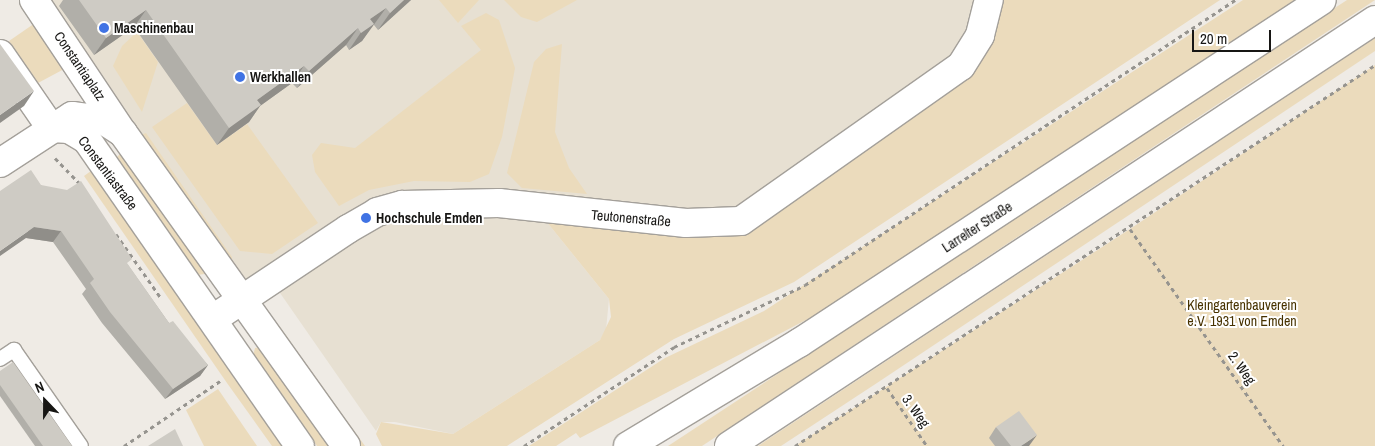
<!DOCTYPE html>
<meta charset="utf-8">
<style>
body{margin:0}
#map{position:relative;width:1375px;height:446px;overflow:hidden;background:#efebe5;font-family:"Archivo Narrow",sans-serif}
div>[style]{position:absolute}
[style*='--x']{left:calc(var(--x)*1px);top:calc(var(--y)*1px);width:calc(var(--w)*1px);rotate:calc(var(--a)*1deg)}
.built>*{inset:0;background:#e7e0d2}
.green>*{inset:0;background:#ebdbbc}
.path>*{height:3px;margin-top:-1.5px;transform-origin:0;background:repeating-linear-gradient(90deg,#96948f 0 4px,transparent 0 8px)}
.roads{filter:drop-shadow(1px 0 #a4a09a) drop-shadow(-1px 0 #a4a09a) drop-shadow(0 1px #a4a09a) drop-shadow(0 -1px #a4a09a)}
.lane>*{height:14px;margin:-7px;padding:0 7px;transform-origin:7px;border-radius:7px;background:#fff}
.street>*{height:28px;margin:-14px;padding:0 14px;transform-origin:14px;border-radius:14px;background:#fff}
.secondary>*{height:28px;margin:-14px;padding:0 14px;transform-origin:14px;border-radius:14px;background:#fff}
.wall>*{inset:0;background:#b1afa9}
.shaded-wall>*{inset:0;background:#908e89}
.building>*{inset:0;background:#cecbc4}
.dots>*{width:14px;height:14px;translate:-50% -50%;box-sizing:border-box;border:2px solid #fff;border-radius:50%}
span{translate:-50% -50%;white-space:nowrap;text-align:center;line-height:1.15;-webkit-text-stroke:4px #fff;paint-order:stroke}
.poi-label{font-size:14px;color:#171614;font-weight:700}
.left{translate:0 -50%;text-align:left}
.street-label{font-size:14px;color:#171614}
.park-label{font-size:14px;color:#473200}
.north{position:absolute;left:20px;top:376px;width:50px;height:50px;-webkit-text-stroke:4px #fff;paint-order:stroke;rotate:338deg;font-size:14px;font-weight:700;line-height:20px;text-align:center;color:#171614}
.north::after{content:'';display:block;margin:auto;width:18px;height:22px;background:#171614;clip-path:polygon(50% 0,100% 100%,50% 72%,0 100%)}
.scale{position:absolute;left:1192px;top:30px;width:79px;height:22px;box-sizing:border-box;border:2px solid #171614;border-top:0;padding-left:6px;font-size:15px;line-height:18px;white-space:nowrap;color:#171614;-webkit-text-stroke:4px #fff;paint-order:stroke}
</style>
<div id="map">
<div class="built">
<i style="clip-path:polygon(34px 0,1073px 0,766px 206px,546px 221px,609px 299px,606px 330px,600px 340px,453px 434px,395px 422px,381px 422px,376px 431px,271px 280px,243px 299px)"></i>
</div>
<div class="green">
<i style="clip-path:polygon(439px 0,479px 0,458px 23px)"></i>
<i style="clip-path:polygon(504px 0,577px 0,537px 22px,521px 17px)"></i>
<i style="clip-path:polygon(989px 0,1220px 0,794px 282px,674px 339px,507px 446px,382px 446px,376px 434px,381px 422px,453px 434px,600px 340px,611px 317px,609px 299px,546px 221px,722px 224px,961px 66px)"></i>
<i style="clip-path:polygon(1243px 0,1295px 0,825px 310px,580px 438px,576px 433px,556px 446px,529px 446px,665px 358px,764px 311px)"></i>
<i style="clip-path:polygon(1347px 0,1375px 0,702px 446px,668px 446px)"></i>
<i style="clip-path:polygon(486px 13px,499px 20px,515px 68px,502px 137px,489px 174px,470px 182px,414px 181px,369px 190px,339px 206px,315px 172px,312px 155px,321px 143px,355px 148px,481px 50px,461px 26px)"></i>
<i style="clip-path:polygon(38px 21px,66px 68px,38px 83px,9px 41px)"></i>
<i style="clip-path:polygon(137px 32px,158px 62px,142px 112px,113px 66px,122px 46px)"></i>
<i style="clip-path:polygon(1375px 38px,1375px 51px,880px 381px,781px 446px,758px 446px)"></i>
<i style="clip-path:polygon(562px 44px,555px 132px,569px 168px,587px 194px,522px 188px,507px 173px,534px 62px,546px 49px)"></i>
<i style="clip-path:polygon(1375px 65px,1375px 446px,795px 446px,1130px 229px)"></i>
<i style="clip-path:polygon(187px 103px,217px 145px,247px 124px,318px 223px,272px 254px,240px 251px,152px 127px)"></i>
<i style="clip-path:polygon(146px 133px,232px 257px,232px 260px,227px 263px,137px 136px)"></i>
<i style="clip-path:polygon(122px 152px,205px 269px,205px 274px,196px 275px,115px 159px)"></i>
<i style="clip-path:polygon(95px 168px,289px 446px,272px 446px,227px 383px,84px 176px)"></i>
<i style="clip-path:polygon(280px 327px,365px 446px,355px 446px,274px 331px)"></i>
<i style="clip-path:polygon(260px 347px,329px 446px,317px 446px,253px 356px,255px 348px)"></i>
<i style="clip-path:polygon(218px 389px,257px 446px,204px 446px,186px 410px)"></i>
</div>
<div class="path">
<i style="--x:55;--y:158;--w:36;--a:46"></i>
<i style="--x:1130;--y:229;--w:266;--a:54.8"></i>
<i style="--x:116;--y:234;--w:78;--a:54.9"></i>
<i style="--x:887;--y:388;--w:70;--a:55.4"></i>
<i style="--x:124;--y:446;--w:116;--a:-34.1"></i>
<i style="--x:524;--y:446;--w:180;--a:-33.4"></i>
<i style="--x:674;--y:347;--w:145;--a:-25.3"></i>
<i style="--x:805;--y:285;--w:516;--a:-33.54"></i>
<i style="--x:795;--y:446;--w:694;--a:-33.3"></i>
</div>
<div class="roads">
<div class="lane">
<i style="--x:0;--y:359;--w:17;--a:-33"></i>
<i style="--x:14;--y:350;--w:117;--a:55.1"></i>
</div>
<div class="street">
<i style="--x:34;--y:0;--w:159;--a:56.3"></i>
<i style="--x:0;--y:54;--w:90;--a:55.4"></i>
<i style="--x:51;--y:128;--w:18;--a:3"></i>
<i style="--x:69;--y:129;--w:21;--a:31"></i>
<i style="--x:87;--y:140;--w:373;--a:55.2"></i>
<i style="--x:0;--y:163;--w:86;--a:-33.1"></i>
<i style="--x:72;--y:116;--w:31;--a:7"></i>
<i style="--x:103;--y:120;--w:24;--a:33"></i>
<i style="--x:123;--y:133;--w:384;--a:54.5"></i>
<i style="--x:213;--y:319;--w:162;--a:-33.7"></i>
<i style="--x:348;--y:229;--w:34;--a:-30"></i>
<i style="--x:377;--y:212;--w:26;--a:-16"></i>
<i style="--x:402;--y:205;--w:97;--a:-1.2"></i>
<i style="--x:499;--y:203;--w:188;--a:6.1"></i>
<i style="--x:686;--y:223;--w:55;--a:-2.1"></i>
<i style="--x:741;--y:221;--w:269;--a:-35.2"></i>
<i style="--x:961;--y:66;--w:36;--a:-58"></i>
<i style="--x:980;--y:35;--w:36;--a:-76"></i>
</div>
<div class="secondary">
<i style="--x:628;--y:446;--w:200;--a:-31.1"></i>
<i style="--x:799;--y:343;--w:625;--a:-33.26"></i>
<i style="--x:729;--y:446;--w:774;--a:-33.4"></i>
</div>
</div>
<div class="wall">
<i style="clip-path:polygon(63px 0,411px 0,378px 30px,374px 25px,373px 25px,362px 41px,349px 50px,346px 45px,297px 88px,292px 83px,260px 106px,249px 122px,217px 145px,134px 27px,94px 55px,59px 6px)"></i>
<i style="clip-path:polygon(41px 185px,128px 265px,169px 323px,208px 365px,200px 376px,165px 399px,102px 323px,82px 294px,86px 289px,53px 242px,26px 238px)"></i>
<i style="clip-path:polygon(0 371px,72px 446px,35px 446px,0 396px)"></i>
<i style="clip-path:polygon(996px 427px,1029px 446px,995px 446px,989px 438px)"></i>
</div>
<div class="shaded-wall">
<i style="clip-path:polygon(404px 0,411px 0,378px 30px,390px 13px)"></i>
<i style="clip-path:polygon(386px 8px,362px 41px,349px 50px,370px 19px)"></i>
<i style="clip-path:polygon(146px 10px,134px 27px,94px 55px,106px 38px)"></i>
<i style="clip-path:polygon(358px 28px,346px 45px,297px 88px,309px 71px)"></i>
<i style="clip-path:polygon(304px 66px,292px 83px,260px 106px,249px 122px,217px 145px,229px 128px,257px 100px)"></i>
<i style="clip-path:polygon(34px 91px,24px 106px,0 123px,0 115px)"></i>
<i style="clip-path:polygon(34px 227px,61px 231px,53px 242px,26px 238px,0 256px,0 251px)"></i>
<i style="clip-path:polygon(208px 365px,200px 376px,165px 399px,173px 389px)"></i>
<i style="clip-path:polygon(1037px 435px,1029px 446px,1021px 446px)"></i>
</div>
<div class="building">
<i style="clip-path:polygon(79px 0,404px 0,390px 13px,386px 8px,370px 19px,374px 24px,361px 33px,358px 28px,309px 71px,304px 66px,257px 100px,261px 105px,229px 128px,146px 10px,106px 38px)"></i>
<i style="clip-path:polygon(0 44px,34px 91px,0 115px)"></i>
<i style="clip-path:polygon(31px 170px,41px 185px,67px 190px,81px 181px,132px 259px,127px 263px,169px 323px,173px 321px,208px 365px,173px 389px,110px 312px,90px 283px,94px 279px,61px 231px,34px 227px,0 251px,0 191px)"></i>
<i style="clip-path:polygon(13px 362px,72px 446px,43px 446px,0 385px,0 371px)"></i>
<i style="clip-path:polygon(1019px 411px,1037px 435px,1021px 446px,1011px 446px,996px 427px)"></i>
<i style="clip-path:polygon(175px 429px,183px 446px,148px 446px)"></i>
</div>
<div class="dots">
<i style="left:104px;top:28px;background:#4073e4"></i>
<i style="left:240px;top:77px;background:#4073e4"></i>
<i style="left:366px;top:218px;background:#4073e4"></i>
</div>
<div class="poi-label">
<span class="left" style="left:114px;top:28px">Maschinenbau</span>
<span class="left" style="left:250px;top:77px">Werkhallen</span>
<span class="left" style="left:376px;top:218px">Hochschule Emden</span>
</div>
<div class="street-label">
<span style="left:80px;top:66px;rotate:56deg">Constantiaplatz</span>
<span style="left:108px;top:173px;rotate:53deg">Constantiastraße</span>
<span style="left:631px;top:218px;rotate:5deg">Teutonenstraße</span>
<span style="left:977px;top:227px;rotate:-33deg">Larrelter Straße</span>
<span style="left:1242px;top:368px;rotate:55deg">2. Weg</span>
<span style="left:916px;top:411px;rotate:55deg">3. Weg</span>
</div>
<div class="park-label">
<span style="left:1242px;top:313px">Kleingartenbauverein<br>e.V. 1931 von Emden</span>
</div>
<div class="north">N</div>
<div class="scale">20 m</div>
</div>
